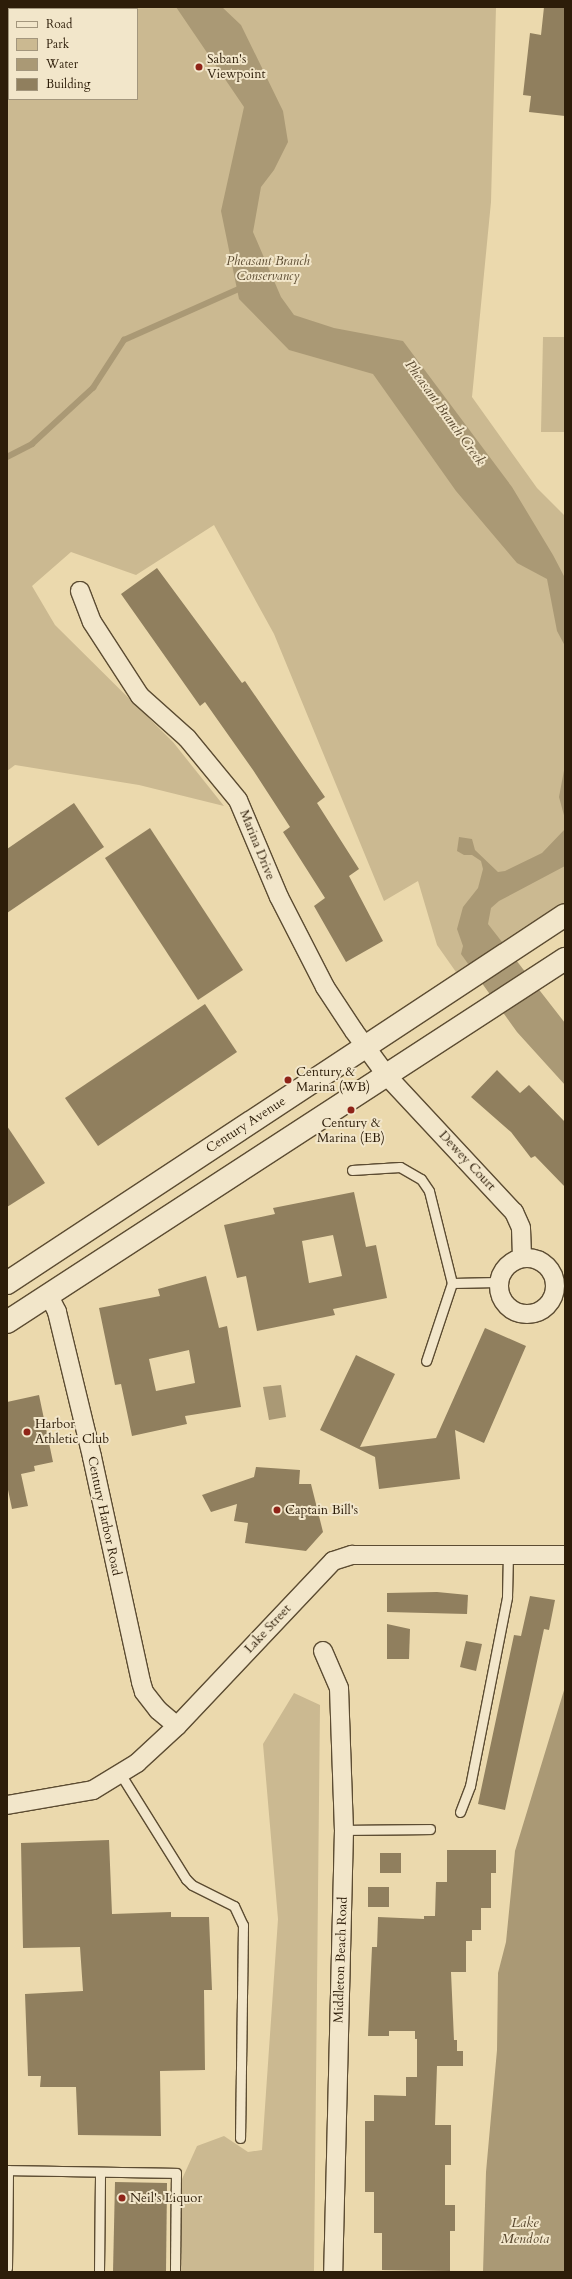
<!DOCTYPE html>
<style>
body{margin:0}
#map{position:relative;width:572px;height:2279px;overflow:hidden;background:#ebd9ad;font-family:Cardo,serif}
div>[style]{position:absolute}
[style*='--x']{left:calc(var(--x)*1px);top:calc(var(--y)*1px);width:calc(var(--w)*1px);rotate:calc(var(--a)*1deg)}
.green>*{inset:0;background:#cbb991}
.water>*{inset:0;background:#aa9975}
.stream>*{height:5.5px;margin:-2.75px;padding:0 2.75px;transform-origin:2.75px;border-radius:2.75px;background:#aa9975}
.building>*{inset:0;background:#907f5e}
.roads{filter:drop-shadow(1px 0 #5c4c32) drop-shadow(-1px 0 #5c4c32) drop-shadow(0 1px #5c4c32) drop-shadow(0 -1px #5c4c32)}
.service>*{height:9px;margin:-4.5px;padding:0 4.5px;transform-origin:4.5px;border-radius:4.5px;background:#f2e6ca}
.minor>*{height:18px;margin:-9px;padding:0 9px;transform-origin:9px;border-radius:9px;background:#f2e6ca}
.minor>.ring{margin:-9px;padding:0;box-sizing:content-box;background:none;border:18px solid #f2e6ca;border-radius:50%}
.secondary>*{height:22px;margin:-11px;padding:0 11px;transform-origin:11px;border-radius:11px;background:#f2e6ca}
.dots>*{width:11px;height:11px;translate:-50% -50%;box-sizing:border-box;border:2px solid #f2e6ca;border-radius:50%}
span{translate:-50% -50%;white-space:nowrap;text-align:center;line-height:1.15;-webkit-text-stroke:4px #f2e6ca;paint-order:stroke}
.poi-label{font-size:13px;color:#2d1d09}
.left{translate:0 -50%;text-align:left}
.park-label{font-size:13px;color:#5c4c32;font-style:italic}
.street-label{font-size:13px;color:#2d1d09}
.water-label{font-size:14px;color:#59482f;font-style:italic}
.frame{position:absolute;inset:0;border:8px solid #2d1d09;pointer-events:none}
.legend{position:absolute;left:8px;top:8px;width:130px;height:92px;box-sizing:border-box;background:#f2e6ca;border:1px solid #a3967d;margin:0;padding:5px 7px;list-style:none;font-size:12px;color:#2d1d09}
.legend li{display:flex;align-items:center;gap:8px;height:20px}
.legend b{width:20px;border:1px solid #a3967d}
</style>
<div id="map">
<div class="green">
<i style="clip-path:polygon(evenodd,7px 7px,496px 7px,491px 202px,472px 397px,537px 488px,565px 516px,565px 915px,463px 982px,437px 945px,418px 881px,384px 901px,274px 634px,214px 525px,136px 575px,71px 552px,32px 586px,55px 625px,173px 742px,224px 806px,139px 785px,15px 765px,7px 771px,7px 7px,9px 9px,137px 9px,137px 99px,9px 99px,9px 9px)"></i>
<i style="clip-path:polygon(543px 337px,565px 337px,565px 432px,541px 432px)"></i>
<i style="clip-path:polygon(294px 1693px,320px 1705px,314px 2272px,181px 2272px,178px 2188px,197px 2146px,224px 2136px,248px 2152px,262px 2150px,278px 1919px,263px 1744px)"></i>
</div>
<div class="water">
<i style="clip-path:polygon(176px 7px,222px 7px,241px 25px,283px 111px,288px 142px,274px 170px,261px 187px,253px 232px,281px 297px,294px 315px,334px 328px,403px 341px,512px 487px,553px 555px,565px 578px,565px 646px,557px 631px,547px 579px,517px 563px,456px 491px,373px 374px,289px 350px,239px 299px,221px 211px,244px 107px)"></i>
<i style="clip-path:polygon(565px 765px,565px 819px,559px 797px)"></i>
<i style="clip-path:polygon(565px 829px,565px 866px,499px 901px,491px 908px,488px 924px,565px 1023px,565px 1085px,517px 1032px,461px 954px,463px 946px,457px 929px,463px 907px,478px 888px,483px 869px,481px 861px,472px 855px,464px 855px,457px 851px,459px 837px,472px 839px,475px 850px,498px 872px,505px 871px,542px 853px)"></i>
<i style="clip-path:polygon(281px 1385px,286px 1417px,269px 1420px,263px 1387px)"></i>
<i style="clip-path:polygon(565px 1687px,565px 2272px,483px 2272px,486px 2172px,497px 2050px,498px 1973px,506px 1942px,515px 1851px)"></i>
</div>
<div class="stream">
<i style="--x:7;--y:457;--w:28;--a:-27"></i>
<i style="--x:32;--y:444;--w:83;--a:-42.6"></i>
<i style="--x:93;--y:388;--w:57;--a:-57.1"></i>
<i style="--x:124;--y:340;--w:130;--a:-24"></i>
</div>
<div class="building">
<i style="clip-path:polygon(544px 7px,565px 7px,565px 116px,529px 112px,531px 96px,523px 95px,530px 33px,541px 35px)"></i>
<i style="clip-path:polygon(157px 568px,242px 683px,245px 681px,325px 797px,317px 803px,359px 869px,349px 876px,383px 941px,346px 962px,314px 906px,325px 898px,283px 832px,290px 827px,253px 770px,205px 702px,200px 706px,121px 594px)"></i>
<i style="clip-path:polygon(74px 803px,104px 847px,7px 913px,7px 849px)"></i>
<i style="clip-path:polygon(150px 828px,243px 970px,198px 1000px,105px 858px)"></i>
<i style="clip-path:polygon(205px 1004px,237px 1052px,98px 1146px,65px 1098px)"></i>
<i style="clip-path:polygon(497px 1070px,520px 1093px,529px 1085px,565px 1122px,565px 1187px,535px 1156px,531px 1158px,511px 1132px,471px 1097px)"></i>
<i style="clip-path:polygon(7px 1126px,45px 1183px,7px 1207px)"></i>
<i style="clip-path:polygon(evenodd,354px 1192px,366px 1247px,376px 1245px,387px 1298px,333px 1309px,335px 1315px,257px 1331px,246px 1276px,237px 1278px,224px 1225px,275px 1214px,273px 1208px,354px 1192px,333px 1235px,342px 1276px,309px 1283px,302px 1241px,333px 1235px)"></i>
<i style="clip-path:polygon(evenodd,206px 1276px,219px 1328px,227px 1326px,241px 1407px,185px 1416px,187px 1424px,132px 1436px,121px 1384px,115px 1385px,99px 1308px,160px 1296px,158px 1289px,206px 1276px,189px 1350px,195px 1383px,156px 1391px,149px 1359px,189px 1350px)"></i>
<i style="clip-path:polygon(485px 1328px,526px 1346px,484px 1443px,455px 1430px,460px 1479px,379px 1489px,375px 1457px,320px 1430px,356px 1355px,395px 1374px,360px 1447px,436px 1438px)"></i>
<i style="clip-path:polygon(39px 1395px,53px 1462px,34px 1466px,35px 1471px,21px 1474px,28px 1506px,12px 1509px,7px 1485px,7px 1402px)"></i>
<i style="clip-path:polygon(256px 1467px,300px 1470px,299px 1484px,311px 1484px,323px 1532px,306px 1551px,245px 1543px,248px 1523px,234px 1521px,237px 1504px,211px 1512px,202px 1495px,254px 1477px)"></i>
<i style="clip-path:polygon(437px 1592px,468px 1595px,467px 1614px,387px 1612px,387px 1593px)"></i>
<i style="clip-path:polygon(530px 1596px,555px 1600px,549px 1630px,544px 1629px,505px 1810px,478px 1804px,514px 1635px,521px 1636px)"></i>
<i style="clip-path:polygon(387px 1624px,410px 1629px,409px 1659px,387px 1659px)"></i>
<i style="clip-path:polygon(466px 1641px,482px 1644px,476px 1671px,460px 1667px)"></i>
<i style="clip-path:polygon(109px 1840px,112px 1914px,171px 1912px,171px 1917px,209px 1917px,212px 1990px,204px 1990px,205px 2070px,160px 2071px,161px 2136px,78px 2135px,76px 2087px,40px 2087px,41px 2076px,28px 2076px,25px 1994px,83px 1991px,80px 1947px,23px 1948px,21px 1843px)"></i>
<i style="clip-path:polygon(447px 1850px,496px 1850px,496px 1873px,491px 1873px,491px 1908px,481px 1908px,481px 1930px,472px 1930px,472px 1941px,466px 1941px,466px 1972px,451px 1972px,454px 2040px,457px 2040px,457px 2051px,463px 2051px,463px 2066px,437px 2066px,435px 2125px,451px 2125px,451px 2165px,445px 2165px,445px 2205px,455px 2205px,455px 2231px,450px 2231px,450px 2271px,382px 2270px,382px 2233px,374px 2233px,374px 2192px,365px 2192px,365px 2121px,374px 2121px,374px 2095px,406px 2096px,406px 2077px,417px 2077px,417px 2039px,415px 2039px,415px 2031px,389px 2031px,389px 2036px,368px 2036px,372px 1947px,377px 1947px,378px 1917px,424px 1919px,424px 1916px,435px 1916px,436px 1882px,447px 1882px)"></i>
<i style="clip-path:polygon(380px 1853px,401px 1853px,401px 1873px,380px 1873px)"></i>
<i style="clip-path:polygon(368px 1887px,389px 1887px,389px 1907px,368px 1907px)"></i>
<i style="clip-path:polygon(115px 2182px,167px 2183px,166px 2272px,113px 2272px)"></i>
</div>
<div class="roads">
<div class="service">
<i style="--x:352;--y:1170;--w:48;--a:-3.6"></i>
<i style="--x:400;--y:1167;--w:24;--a:30"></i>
<i style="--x:421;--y:1179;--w:14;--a:56"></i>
<i style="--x:429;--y:1191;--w:95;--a:76"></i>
<i style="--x:452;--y:1283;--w:82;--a:108.4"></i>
<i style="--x:452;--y:1283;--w:46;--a:-1.2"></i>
<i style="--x:121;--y:1775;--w:123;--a:58"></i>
<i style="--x:186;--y:1879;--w:8;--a:45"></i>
<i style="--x:192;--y:1885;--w:47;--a:26.6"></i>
<i style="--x:234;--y:1906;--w:21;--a:65"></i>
<i style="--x:243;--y:1925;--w:213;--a:90.8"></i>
<i style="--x:460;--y:1812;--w:28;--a:-69"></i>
<i style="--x:470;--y:1786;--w:193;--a:-78.9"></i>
<i style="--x:507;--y:1597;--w:43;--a:-88.7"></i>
<i style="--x:344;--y:1830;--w:86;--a:-0.7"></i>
<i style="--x:7;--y:2170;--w:169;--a:1"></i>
<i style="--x:176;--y:2173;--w:99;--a:90.6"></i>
<i style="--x:7;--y:2268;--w:98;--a:-89.4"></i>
<i style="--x:99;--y:2272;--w:100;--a:-89.4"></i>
</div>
<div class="minor">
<i style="--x:80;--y:591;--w:33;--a:69"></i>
<i style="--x:92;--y:622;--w:88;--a:57"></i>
<i style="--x:140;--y:696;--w:63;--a:41.8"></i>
<i style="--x:187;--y:738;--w:80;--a:50.6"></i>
<i style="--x:238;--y:800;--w:105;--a:67.1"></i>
<i style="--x:279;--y:897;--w:101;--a:62.9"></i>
<i style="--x:325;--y:987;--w:53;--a:56.6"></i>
<i style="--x:354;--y:1031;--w:56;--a:53.7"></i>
<i style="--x:387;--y:1076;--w:186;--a:47"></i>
<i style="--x:514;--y:1212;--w:17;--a:66"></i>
<i style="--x:521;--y:1228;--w:29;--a:88"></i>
<i class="ring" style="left:499px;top:1258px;width:38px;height:38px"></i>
<i style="--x:49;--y:1296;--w:18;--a:63"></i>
<i style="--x:57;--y:1312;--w:149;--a:76.4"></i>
<i style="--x:92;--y:1457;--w:230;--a:77.7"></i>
<i style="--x:141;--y:1682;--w:10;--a:73"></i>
<i style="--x:144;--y:1692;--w:23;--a:52"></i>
<i style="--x:158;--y:1710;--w:25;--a:40"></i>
<i style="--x:323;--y:1651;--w:40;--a:66.6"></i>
<i style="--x:339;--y:1688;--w:142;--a:88"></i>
<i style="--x:344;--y:1830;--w:442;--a:91.4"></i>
<i style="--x:7;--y:1805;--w:87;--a:-9.9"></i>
<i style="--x:93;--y:1790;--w:52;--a:-31.5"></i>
<i style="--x:137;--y:1763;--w:54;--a:-42.8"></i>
<i style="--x:177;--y:1726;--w:227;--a:-46.6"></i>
<i style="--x:333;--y:1561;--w:20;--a:-18"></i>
<i style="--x:352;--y:1555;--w:213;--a:0"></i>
</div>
<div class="secondary">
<i style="--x:7;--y:1283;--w:668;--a:-33.4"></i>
<i style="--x:7;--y:1322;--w:666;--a:-33.05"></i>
</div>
</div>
<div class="dots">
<i style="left:199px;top:67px;background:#8f2418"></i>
<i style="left:288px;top:1080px;background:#8f2418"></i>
<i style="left:351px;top:1110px;background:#8f2418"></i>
<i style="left:27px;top:1432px;background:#8f2418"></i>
<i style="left:277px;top:1510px;background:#8f2418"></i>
<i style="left:122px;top:2198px;background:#8f2418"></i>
</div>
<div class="poi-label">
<span class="left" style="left:207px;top:67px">Saban's<br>Viewpoint</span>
<span class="left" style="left:296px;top:1080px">Century &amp;<br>Marina (WB)</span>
<span style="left:351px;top:1131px">Century &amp;<br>Marina (EB)</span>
<span class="left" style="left:35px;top:1432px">Harbor<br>Athletic Club</span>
<span class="left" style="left:285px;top:1510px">Captain Bill's</span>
<span class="left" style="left:130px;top:2198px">Neil's Liquor</span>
</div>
<div class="park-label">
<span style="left:268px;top:269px">Pheasant Branch<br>Conservancy</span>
</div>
<div class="street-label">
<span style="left:257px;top:845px;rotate:68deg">Marina Drive</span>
<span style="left:246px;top:1125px;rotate:-33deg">Century Avenue</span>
<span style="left:467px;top:1161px;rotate:47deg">Dewey Court</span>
<span style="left:104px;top:1516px;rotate:78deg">Century Harbor Road</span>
<span style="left:268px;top:1629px;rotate:-47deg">Lake Street</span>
<span style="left:341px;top:1960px;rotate:-88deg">Middleton Beach Road</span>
</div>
<div class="water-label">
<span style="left:445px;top:413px;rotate:54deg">Pheasant Branch Creek</span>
<span style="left:525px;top:2231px">Lake<br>Mendota</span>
</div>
<div class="frame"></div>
<ul class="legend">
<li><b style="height:5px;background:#f2e6ca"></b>Road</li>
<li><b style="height:11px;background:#cbb991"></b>Park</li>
<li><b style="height:11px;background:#aa9975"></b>Water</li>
<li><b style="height:11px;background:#907f5e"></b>Building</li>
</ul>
</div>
